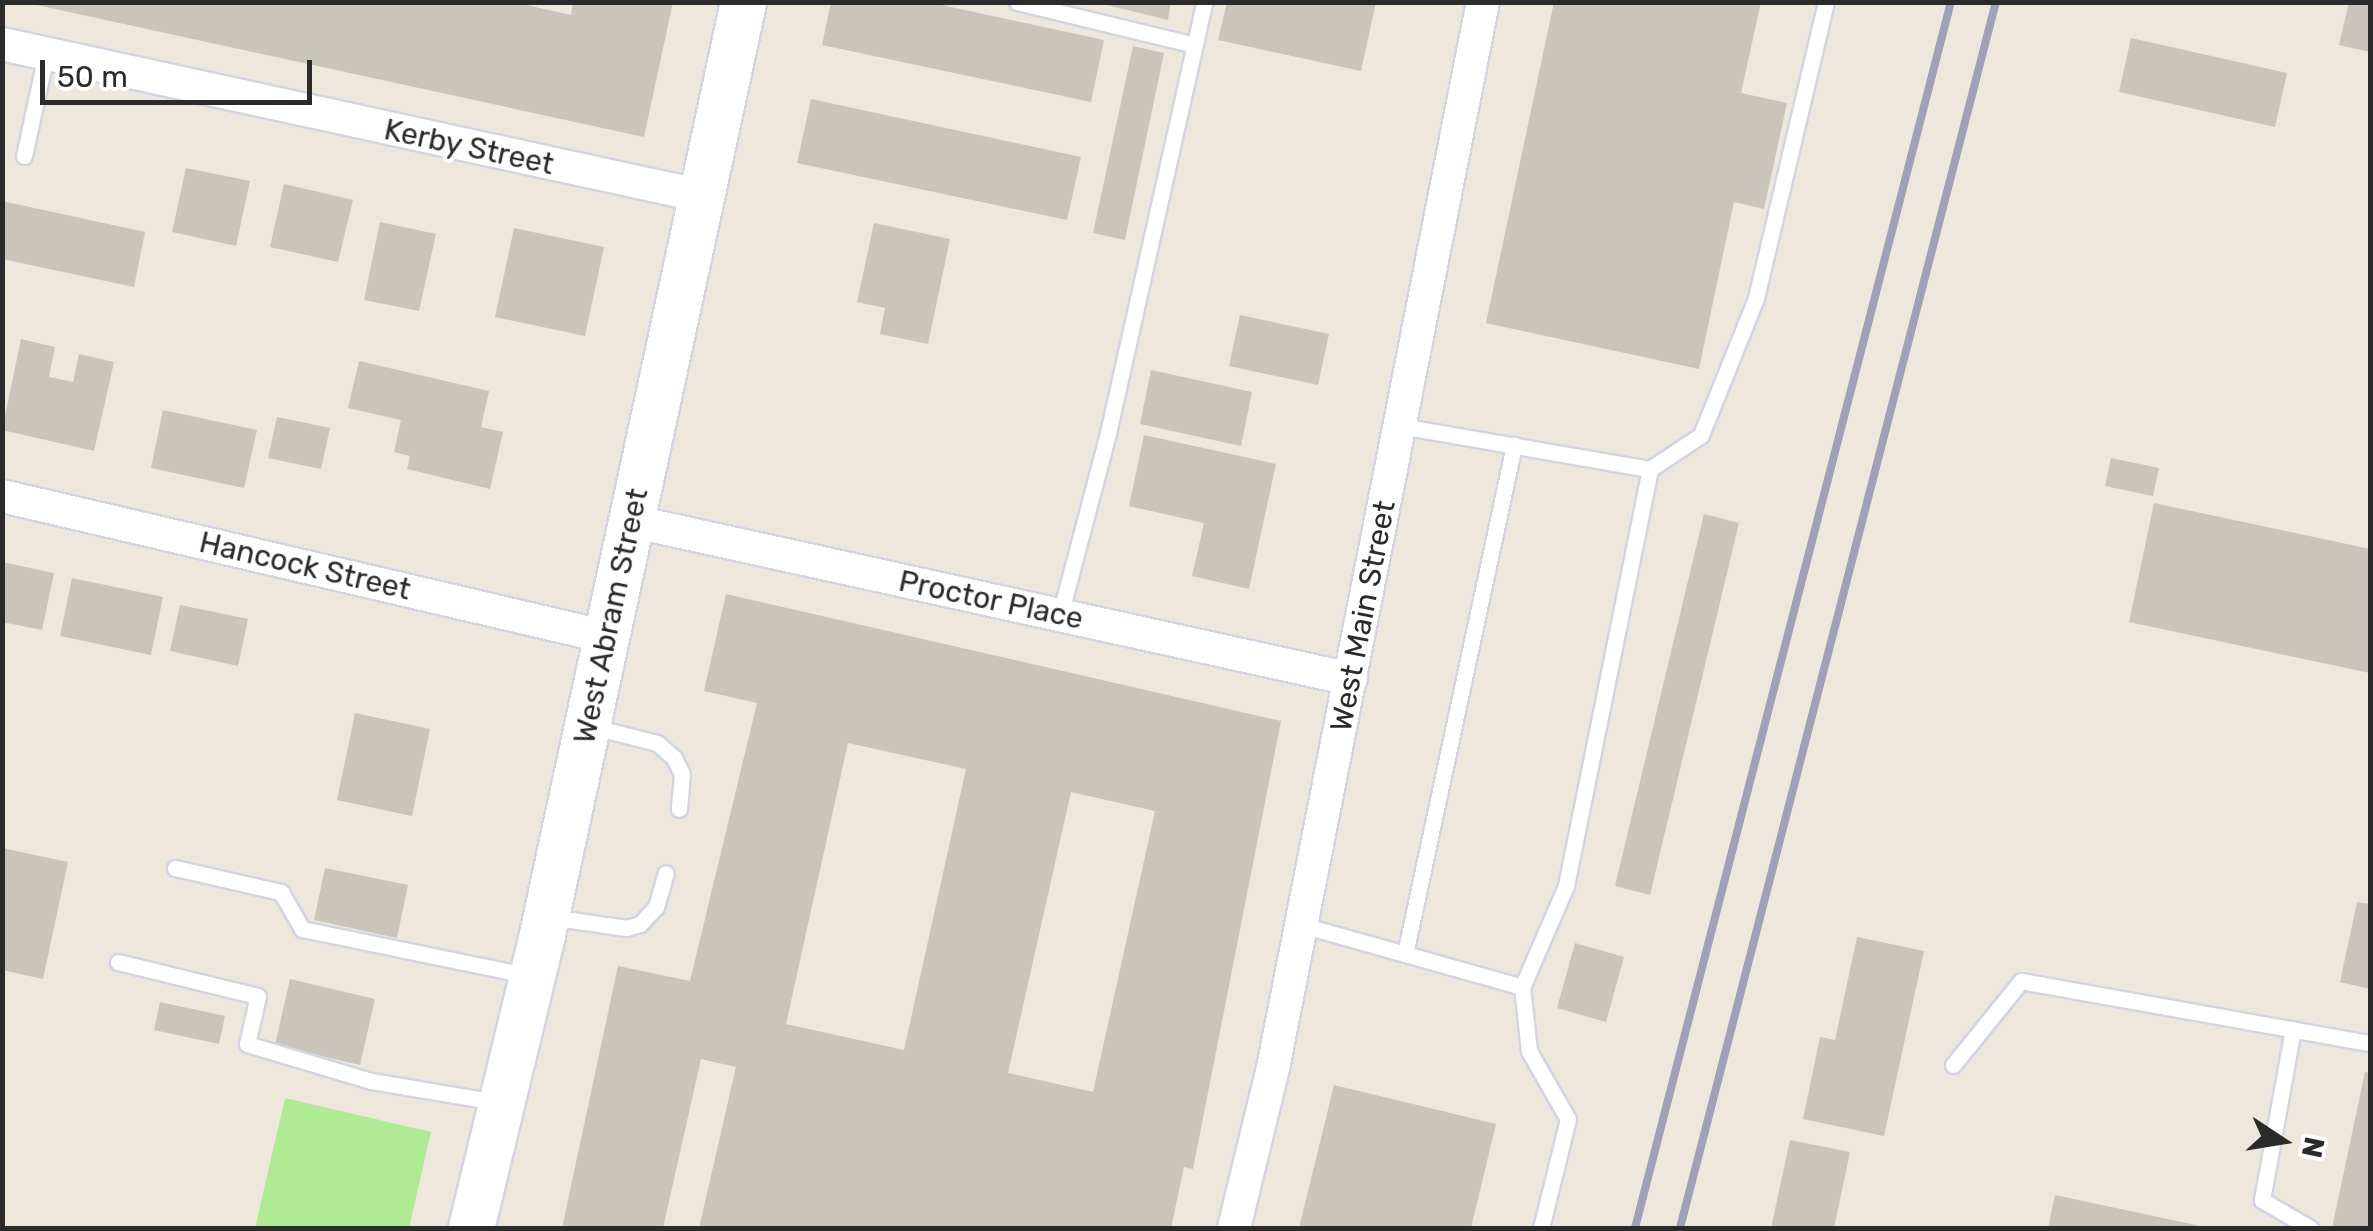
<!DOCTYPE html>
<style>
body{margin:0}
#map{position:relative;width:2373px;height:1231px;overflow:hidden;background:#eee7dc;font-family:Rubik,sans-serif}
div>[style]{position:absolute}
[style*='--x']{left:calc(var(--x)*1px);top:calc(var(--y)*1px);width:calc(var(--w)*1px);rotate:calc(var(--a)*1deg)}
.green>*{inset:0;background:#afea94}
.building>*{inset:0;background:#c9c5bb}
.roads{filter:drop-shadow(2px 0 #d1d5e5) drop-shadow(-2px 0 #d1d5e5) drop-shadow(0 2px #d1d5e5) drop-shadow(0 -2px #d1d5e5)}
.lane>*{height:15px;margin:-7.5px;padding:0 7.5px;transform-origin:7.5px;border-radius:7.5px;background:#fff}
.street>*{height:32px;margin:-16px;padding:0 16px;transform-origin:16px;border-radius:16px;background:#fff}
.secondary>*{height:45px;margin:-22.5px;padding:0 22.5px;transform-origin:22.5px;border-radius:22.5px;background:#fff}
.rail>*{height:8px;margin:-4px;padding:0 4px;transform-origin:4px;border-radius:4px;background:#9ea1b7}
span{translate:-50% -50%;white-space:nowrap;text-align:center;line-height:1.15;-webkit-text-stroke:8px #fff;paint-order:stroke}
.street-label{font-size:30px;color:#2b2b2b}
.frame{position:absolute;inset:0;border:5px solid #2b2b2b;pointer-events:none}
.north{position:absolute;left:2233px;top:1091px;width:100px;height:100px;-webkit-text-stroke:8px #fff;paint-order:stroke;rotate:102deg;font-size:28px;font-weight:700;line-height:40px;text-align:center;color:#2b2b2b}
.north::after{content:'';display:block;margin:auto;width:35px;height:45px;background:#2b2b2b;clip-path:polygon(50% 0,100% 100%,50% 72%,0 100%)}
.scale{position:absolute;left:40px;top:60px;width:272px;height:45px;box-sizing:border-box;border:5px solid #2b2b2b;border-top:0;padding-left:12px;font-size:30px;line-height:35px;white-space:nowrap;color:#2b2b2b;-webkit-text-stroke:8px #fff;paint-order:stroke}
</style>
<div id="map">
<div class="green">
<i style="clip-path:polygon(285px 1098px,431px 1132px,409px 1228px,255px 1228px)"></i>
</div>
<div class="building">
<i style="clip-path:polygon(23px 2px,513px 2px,571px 15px,573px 2px,673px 2px,644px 137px)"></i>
<i style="clip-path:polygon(831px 2px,928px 2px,1104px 40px,1091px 102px,822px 45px)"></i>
<i style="clip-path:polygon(1095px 2px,1171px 2px,1168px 20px)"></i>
<i style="clip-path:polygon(1227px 2px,1376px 2px,1361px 71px,1218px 40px)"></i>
<i style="clip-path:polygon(1554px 2px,1761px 2px,1741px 93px,1787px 103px,1764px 209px,1734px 202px,1699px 369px,1486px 323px)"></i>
<i style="clip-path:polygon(2349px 2px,2370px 2px,2370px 52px,2339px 45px)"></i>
<i style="clip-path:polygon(2131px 38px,2287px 73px,2275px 127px,2119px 92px)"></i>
<i style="clip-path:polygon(1133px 46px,1164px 53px,1125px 240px,1093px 233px)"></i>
<i style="clip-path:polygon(811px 99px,1081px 157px,1067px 220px,797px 163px)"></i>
<i style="clip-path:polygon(186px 168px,250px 181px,236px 246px,172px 232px)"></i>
<i style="clip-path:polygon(284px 184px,353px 200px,338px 262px,270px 247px)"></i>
<i style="clip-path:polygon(2px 201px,145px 232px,134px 287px,2px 259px)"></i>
<i style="clip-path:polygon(380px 222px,436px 234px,419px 311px,364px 300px)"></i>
<i style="clip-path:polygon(874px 223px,950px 239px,928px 344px,880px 334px,885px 308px,857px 302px)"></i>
<i style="clip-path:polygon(514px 228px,604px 247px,585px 336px,495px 317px)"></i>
<i style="clip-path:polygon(1240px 315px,1329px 334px,1318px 385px,1229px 366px)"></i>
<i style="clip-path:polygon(21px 339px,55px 347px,49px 377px,73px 382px,79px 354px,114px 362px,94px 451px,2px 430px)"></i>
<i style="clip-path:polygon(359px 361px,489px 391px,481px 427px,503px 432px,490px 489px,407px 469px,410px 456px,394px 452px,401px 420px,348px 408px)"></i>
<i style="clip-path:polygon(1151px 370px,1252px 392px,1241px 446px,1140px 424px)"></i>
<i style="clip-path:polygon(163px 410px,257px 430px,244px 488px,151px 468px)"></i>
<i style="clip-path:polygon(277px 417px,330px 428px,321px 469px,268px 458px)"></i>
<i style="clip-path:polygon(1144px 435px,1276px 464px,1249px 589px,1192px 576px,1204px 523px,1129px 506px)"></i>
<i style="clip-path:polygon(2111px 458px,2159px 468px,2153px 496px,2105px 486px)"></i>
<i style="clip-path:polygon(2154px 503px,2370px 549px,2370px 673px,2129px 622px)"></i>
<i style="clip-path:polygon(1704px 514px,1739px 523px,1650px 895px,1615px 886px)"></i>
<i style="clip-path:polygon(2px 562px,54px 573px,42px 630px,2px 622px)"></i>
<i style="clip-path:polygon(72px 578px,163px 597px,151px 655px,60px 636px)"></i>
<i style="clip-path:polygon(evenodd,726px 594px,1281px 721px,1193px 1169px,1184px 1167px,1171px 1228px,699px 1228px,736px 1067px,701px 1059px,663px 1228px,562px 1228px,618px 966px,690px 981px,757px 703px,704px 691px,726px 594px,848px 743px,966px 769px,904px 1050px,786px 1024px,848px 743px,726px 594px,1071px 792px,1155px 811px,1093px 1092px,1008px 1073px,1071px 792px)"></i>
<i style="clip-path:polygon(180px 605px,248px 619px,238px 666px,170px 651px)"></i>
<i style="clip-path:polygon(355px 713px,430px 729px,412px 816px,337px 800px)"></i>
<i style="clip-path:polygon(2px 848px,68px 862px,43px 979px,2px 970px)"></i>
<i style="clip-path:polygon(325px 868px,408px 885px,397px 938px,314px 920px)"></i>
<i style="clip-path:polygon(2357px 902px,2370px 904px,2370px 989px,2340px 982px)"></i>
<i style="clip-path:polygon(1857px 937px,1924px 951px,1884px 1136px,1803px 1119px,1820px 1037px,1835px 1040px)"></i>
<i style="clip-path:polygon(1575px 943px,1624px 957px,1606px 1022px,1557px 1008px)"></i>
<i style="clip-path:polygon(290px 979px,375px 999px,360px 1065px,275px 1045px)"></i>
<i style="clip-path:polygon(160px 1002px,225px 1016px,219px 1044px,154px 1030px)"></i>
<i style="clip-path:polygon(2365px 1072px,2370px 1073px,2370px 1228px,2332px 1228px)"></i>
<i style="clip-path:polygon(1334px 1085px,1496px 1124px,1471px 1228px,1299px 1228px)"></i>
<i style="clip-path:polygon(1790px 1140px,1850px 1152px,1834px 1228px,1771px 1228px)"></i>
<i style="clip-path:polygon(2055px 1195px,2205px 1227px,2205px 1228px,2048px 1228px)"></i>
</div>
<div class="roads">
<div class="lane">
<i style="--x:1017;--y:2;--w:183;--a:13.6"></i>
<i style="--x:24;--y:156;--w:104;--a:-77.8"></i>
<i style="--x:1400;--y:426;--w:254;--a:9.8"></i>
<i style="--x:1650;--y:469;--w:425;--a:101.4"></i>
<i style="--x:1566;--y:886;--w:110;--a:113.5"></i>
<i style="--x:1650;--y:469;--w:61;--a:-33.7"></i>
<i style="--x:1701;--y:435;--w:148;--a:-68.1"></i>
<i style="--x:1756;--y:298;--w:304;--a:-76.7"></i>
<i style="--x:1060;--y:615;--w:188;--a:-75.2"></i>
<i style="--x:1108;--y:433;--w:442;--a:-77.4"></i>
<i style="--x:590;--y:726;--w:69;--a:14.2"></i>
<i style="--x:657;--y:743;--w:23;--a:41"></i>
<i style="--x:674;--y:758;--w:18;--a:63"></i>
<i style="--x:682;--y:774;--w:35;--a:95"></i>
<i style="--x:175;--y:868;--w:109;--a:12.8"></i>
<i style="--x:281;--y:892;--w:43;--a:60.4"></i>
<i style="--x:302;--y:929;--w:230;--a:11.6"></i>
<i style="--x:550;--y:917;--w:77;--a:8.2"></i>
<i style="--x:626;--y:928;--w:15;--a:-16"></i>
<i style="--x:640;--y:924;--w:23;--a:-47"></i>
<i style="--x:656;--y:907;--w:35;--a:-74"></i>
<i style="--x:1302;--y:925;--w:229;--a:15.7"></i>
<i style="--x:1522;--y:987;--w:64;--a:83.8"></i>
<i style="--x:1529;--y:1051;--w:78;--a:60.2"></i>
<i style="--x:1568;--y:1119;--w:112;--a:103.9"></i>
<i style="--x:1405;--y:954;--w:521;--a:-77.91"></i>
<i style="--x:118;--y:962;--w:144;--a:13.7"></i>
<i style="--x:258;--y:996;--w:49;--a:102.9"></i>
<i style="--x:247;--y:1044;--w:129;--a:16.6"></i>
<i style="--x:371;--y:1081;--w:128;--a:9.5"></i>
<i style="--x:2293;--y:1029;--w:174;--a:100.3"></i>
<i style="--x:2262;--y:1200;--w:56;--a:30.3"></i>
<i style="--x:1953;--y:1065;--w:108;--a:-51"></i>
<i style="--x:2021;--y:981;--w:354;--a:10.1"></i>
</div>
<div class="street">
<i style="--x:2;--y:44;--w:716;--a:12.25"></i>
<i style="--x:2;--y:496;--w:621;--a:13.12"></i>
<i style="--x:631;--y:521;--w:737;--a:12.38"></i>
<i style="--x:1234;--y:1228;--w:165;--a:-76.3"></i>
<i style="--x:1273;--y:1068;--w:1086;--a:-78.86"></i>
</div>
<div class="secondary">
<i style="--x:471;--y:1228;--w:297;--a:-76.4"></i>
<i style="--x:541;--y:939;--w:959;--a:-77.83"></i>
</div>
</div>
<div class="rail">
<i style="--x:1635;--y:1228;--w:1266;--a:-75.55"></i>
<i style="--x:1680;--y:1228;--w:1266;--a:-75.55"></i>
</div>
<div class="street-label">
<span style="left:469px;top:147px;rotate:12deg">Kerby Street</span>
<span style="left:305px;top:566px;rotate:13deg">Hancock Street</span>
<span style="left:991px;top:600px;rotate:12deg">Proctor Place</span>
<span style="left:611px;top:616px;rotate:-78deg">West Abram Street</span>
<span style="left:1363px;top:616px;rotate:-79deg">West Main Street</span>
</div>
<div class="frame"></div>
<div class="north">N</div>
<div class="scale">50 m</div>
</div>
